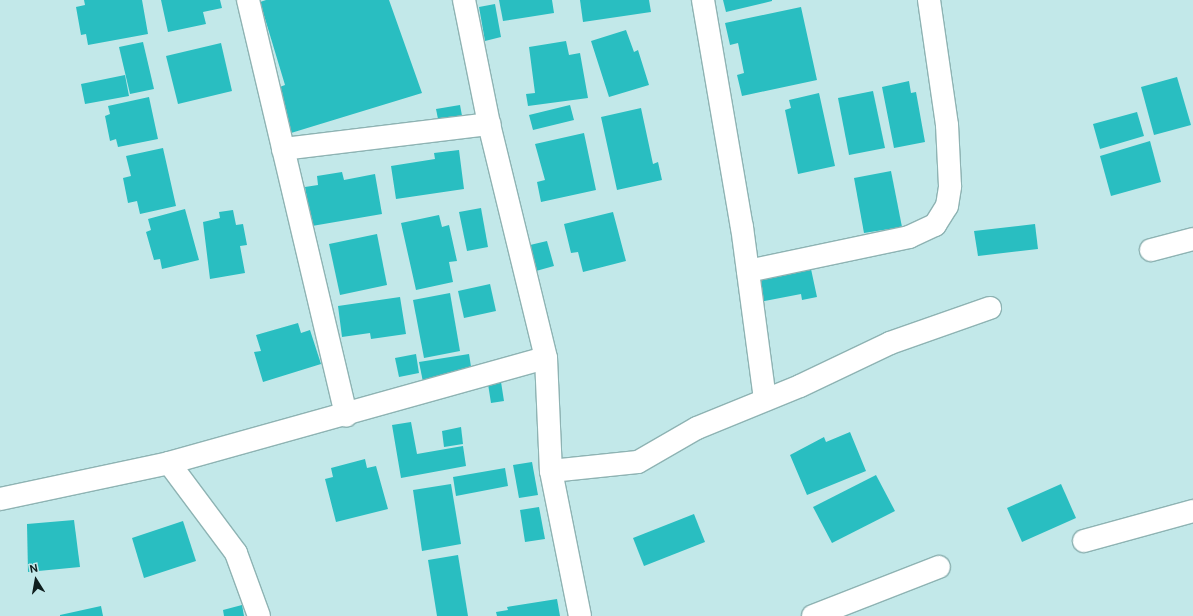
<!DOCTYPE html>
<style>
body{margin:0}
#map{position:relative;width:1193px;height:616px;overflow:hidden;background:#c2e8e9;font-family:"DM Sans",sans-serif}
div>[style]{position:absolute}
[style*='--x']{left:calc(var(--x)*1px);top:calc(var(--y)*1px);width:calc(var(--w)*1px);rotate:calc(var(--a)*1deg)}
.building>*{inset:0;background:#29bec1}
.roads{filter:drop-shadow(1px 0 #8eb3b3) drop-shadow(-1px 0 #8eb3b3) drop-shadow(0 1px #8eb3b3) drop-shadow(0 -1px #8eb3b3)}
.minor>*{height:22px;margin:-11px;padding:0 11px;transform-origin:11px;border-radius:11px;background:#fff}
span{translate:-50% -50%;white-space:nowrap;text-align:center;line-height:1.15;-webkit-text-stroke:3px #c2e8e9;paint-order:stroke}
.north{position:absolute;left:16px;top:560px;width:40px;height:40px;-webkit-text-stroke:3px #c2e8e9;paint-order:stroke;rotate:349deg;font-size:11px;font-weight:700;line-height:16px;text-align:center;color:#0f1e1e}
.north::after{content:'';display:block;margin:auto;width:14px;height:18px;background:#0f1e1e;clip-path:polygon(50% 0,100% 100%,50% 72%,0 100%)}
</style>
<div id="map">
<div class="building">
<i style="clip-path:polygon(84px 0,142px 0,148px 34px,88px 45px,86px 34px,81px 35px,76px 7px,85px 5px)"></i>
<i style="clip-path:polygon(161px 0,220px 0,222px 8px,203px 12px,206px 24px,168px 32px)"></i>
<i style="clip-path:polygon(266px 0,389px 0,422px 93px,291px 133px,277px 88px,285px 85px,260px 2px)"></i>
<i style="clip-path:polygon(499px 0,552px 0,554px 13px,503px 21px)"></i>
<i style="clip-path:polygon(580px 0,649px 0,651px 12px,583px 22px)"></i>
<i style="clip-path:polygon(723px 0,772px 0,772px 1px,726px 12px)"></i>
<i style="clip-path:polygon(495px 4px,501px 37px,485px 41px,479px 7px)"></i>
<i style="clip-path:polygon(801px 7px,817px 80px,742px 96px,737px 75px,744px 73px,738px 43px,730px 45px,725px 23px)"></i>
<i style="clip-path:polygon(626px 30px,634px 52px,638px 50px,649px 85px,609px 97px,591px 41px)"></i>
<i style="clip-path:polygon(566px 41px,569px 55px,580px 53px,588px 98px,528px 106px,526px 94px,535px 93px,529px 47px)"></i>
<i style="clip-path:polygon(143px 42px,154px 89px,130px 94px,119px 47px)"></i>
<i style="clip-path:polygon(221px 43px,232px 91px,178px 104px,166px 56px)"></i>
<i style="clip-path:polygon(125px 75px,129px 96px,85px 104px,81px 84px)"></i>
<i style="clip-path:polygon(1177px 77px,1191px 125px,1154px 135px,1141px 87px)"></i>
<i style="clip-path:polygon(909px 81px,911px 93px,916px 92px,925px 142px,894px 148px,882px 87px)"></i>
<i style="clip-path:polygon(873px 91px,885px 148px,849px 155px,838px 98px)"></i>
<i style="clip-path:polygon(819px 93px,835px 166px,798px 174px,785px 110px,791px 108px,789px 100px)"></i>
<i style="clip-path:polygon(149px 97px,158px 139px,118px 147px,116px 139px,110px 141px,105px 116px,110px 114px,108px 106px)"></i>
<i style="clip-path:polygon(460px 105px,463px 121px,439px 124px,436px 109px)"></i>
<i style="clip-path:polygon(570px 105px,574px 120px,533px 130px,529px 115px)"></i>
<i style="clip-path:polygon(641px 108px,653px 164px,658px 162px,662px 180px,617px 190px,601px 117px)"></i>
<i style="clip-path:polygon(1137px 112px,1144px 136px,1100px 149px,1093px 124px)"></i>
<i style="clip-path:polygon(584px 133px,596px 190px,541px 202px,537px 182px,545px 180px,535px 144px)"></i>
<i style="clip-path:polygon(1150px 141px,1161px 182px,1111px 196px,1100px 156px)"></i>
<i style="clip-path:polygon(163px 148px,176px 206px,140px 214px,137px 201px,128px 203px,123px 178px,131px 176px,126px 156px)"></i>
<i style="clip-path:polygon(459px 150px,464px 189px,396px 199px,391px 166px,435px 159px,434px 153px)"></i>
<i style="clip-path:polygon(891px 171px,902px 227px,864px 233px,854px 178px)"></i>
<i style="clip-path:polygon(342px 172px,344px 180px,375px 174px,382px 214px,312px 226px,305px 187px,318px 185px,317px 176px)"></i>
<i style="clip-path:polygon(481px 208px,488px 247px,467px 251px,459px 212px)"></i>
<i style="clip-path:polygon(185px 209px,199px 260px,162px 269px,160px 259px,154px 260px,146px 232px,151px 230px,148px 219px)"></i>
<i style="clip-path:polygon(233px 210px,236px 225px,243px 224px,247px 245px,240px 246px,245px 273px,210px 279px,203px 222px,220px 218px,219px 212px)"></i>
<i style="clip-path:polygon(613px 212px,626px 261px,583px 272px,578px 252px,571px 253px,564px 224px)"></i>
<i style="clip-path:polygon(439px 215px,442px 227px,449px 225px,457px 261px,449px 262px,453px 282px,416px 290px,401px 223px)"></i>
<i style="clip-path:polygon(1035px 224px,1038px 249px,978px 256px,974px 231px)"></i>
<i style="clip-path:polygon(377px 234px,387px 285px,340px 295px,329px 244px)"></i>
<i style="clip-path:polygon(547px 241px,554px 266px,536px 271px,530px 245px)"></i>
<i style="clip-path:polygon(811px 269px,817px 297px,802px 300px,801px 294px,760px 302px,756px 279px)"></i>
<i style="clip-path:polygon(490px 284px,496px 311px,464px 318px,458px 291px)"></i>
<i style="clip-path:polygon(450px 293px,460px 351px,424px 358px,413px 300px)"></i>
<i style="clip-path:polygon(400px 297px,406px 334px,371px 339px,370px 333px,342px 337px,338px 306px)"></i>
<i style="clip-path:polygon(298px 323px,301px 333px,310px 330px,321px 364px,263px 382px,254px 352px,261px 351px,256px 335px)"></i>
<i style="clip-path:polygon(416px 354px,419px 373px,399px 377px,395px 358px)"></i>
<i style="clip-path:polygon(469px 354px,472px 373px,423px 382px,419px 362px)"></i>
<i style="clip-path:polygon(501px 382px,504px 401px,491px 403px,488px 384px)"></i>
<i style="clip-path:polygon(411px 422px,417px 454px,463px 446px,466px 466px,401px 478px,392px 425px)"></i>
<i style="clip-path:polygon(461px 427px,463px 444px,444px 447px,442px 431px)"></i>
<i style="clip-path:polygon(850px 432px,866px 471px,807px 495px,790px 455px,824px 437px,826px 442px)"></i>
<i style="clip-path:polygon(365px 459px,367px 468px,376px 466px,388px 509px,336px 522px,325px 479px,333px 477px,331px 468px)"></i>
<i style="clip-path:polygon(532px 462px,538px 495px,519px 498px,513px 465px)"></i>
<i style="clip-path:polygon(505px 468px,508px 486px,456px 496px,453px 477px)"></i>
<i style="clip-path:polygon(876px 475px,895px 511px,832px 543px,813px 507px)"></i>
<i style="clip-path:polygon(451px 484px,461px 544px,422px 551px,413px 490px)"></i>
<i style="clip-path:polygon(1061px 484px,1076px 518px,1022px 542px,1007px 508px)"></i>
<i style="clip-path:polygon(539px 507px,545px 539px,525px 542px,520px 510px)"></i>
<i style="clip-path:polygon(694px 514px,705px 542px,644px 566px,633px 538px)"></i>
<i style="clip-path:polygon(74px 520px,80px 567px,28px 572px,27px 524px)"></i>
<i style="clip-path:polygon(183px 521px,196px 561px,144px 578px,132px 538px)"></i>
<i style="clip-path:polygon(458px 555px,468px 616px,437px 616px,428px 560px)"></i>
<i style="clip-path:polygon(557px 599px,560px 616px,497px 616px,496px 612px,508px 610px,507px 607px)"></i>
<i style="clip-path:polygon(242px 605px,244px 616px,224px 616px,223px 610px)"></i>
<i style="clip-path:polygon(101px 606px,103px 616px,60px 616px,60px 615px)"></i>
</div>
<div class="roads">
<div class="minor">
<i style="--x:248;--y:0;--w:427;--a:76.7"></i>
<i style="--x:464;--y:0;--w:126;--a:78.6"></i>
<i style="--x:489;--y:124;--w:241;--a:76.3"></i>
<i style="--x:546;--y:358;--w:113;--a:87.5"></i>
<i style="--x:551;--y:471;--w:148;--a:78.7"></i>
<i style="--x:703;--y:0;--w:230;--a:80.3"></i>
<i style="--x:742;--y:227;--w:174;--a:82.4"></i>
<i style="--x:283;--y:149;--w:208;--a:-6.9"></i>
<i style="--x:1151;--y:250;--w:43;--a:-14.7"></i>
<i style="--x:748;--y:271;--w:165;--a:-11.9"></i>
<i style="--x:909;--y:237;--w:29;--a:-25"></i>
<i style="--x:935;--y:225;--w:22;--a:-58"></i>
<i style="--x:947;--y:206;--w:20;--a:-81"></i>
<i style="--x:950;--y:186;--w:61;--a:-92.8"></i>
<i style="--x:947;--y:125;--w:126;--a:-98.2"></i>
<i style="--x:169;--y:463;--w:112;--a:53.3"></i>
<i style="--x:236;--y:553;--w:67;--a:69.9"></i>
<i style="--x:551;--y:471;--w:87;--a:-5.9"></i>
<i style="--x:638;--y:462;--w:68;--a:-30"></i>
<i style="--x:697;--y:428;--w:111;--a:-22.2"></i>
<i style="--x:800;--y:386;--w:100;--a:-25.5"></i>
<i style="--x:890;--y:343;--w:106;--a:-19.3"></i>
<i style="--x:0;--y:499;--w:173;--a:-12"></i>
<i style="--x:169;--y:463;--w:391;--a:-15.6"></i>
<i style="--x:1084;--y:541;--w:113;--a:-15.4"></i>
<i style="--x:813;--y:616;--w:135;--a:-21.3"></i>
</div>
</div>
<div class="north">N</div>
</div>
